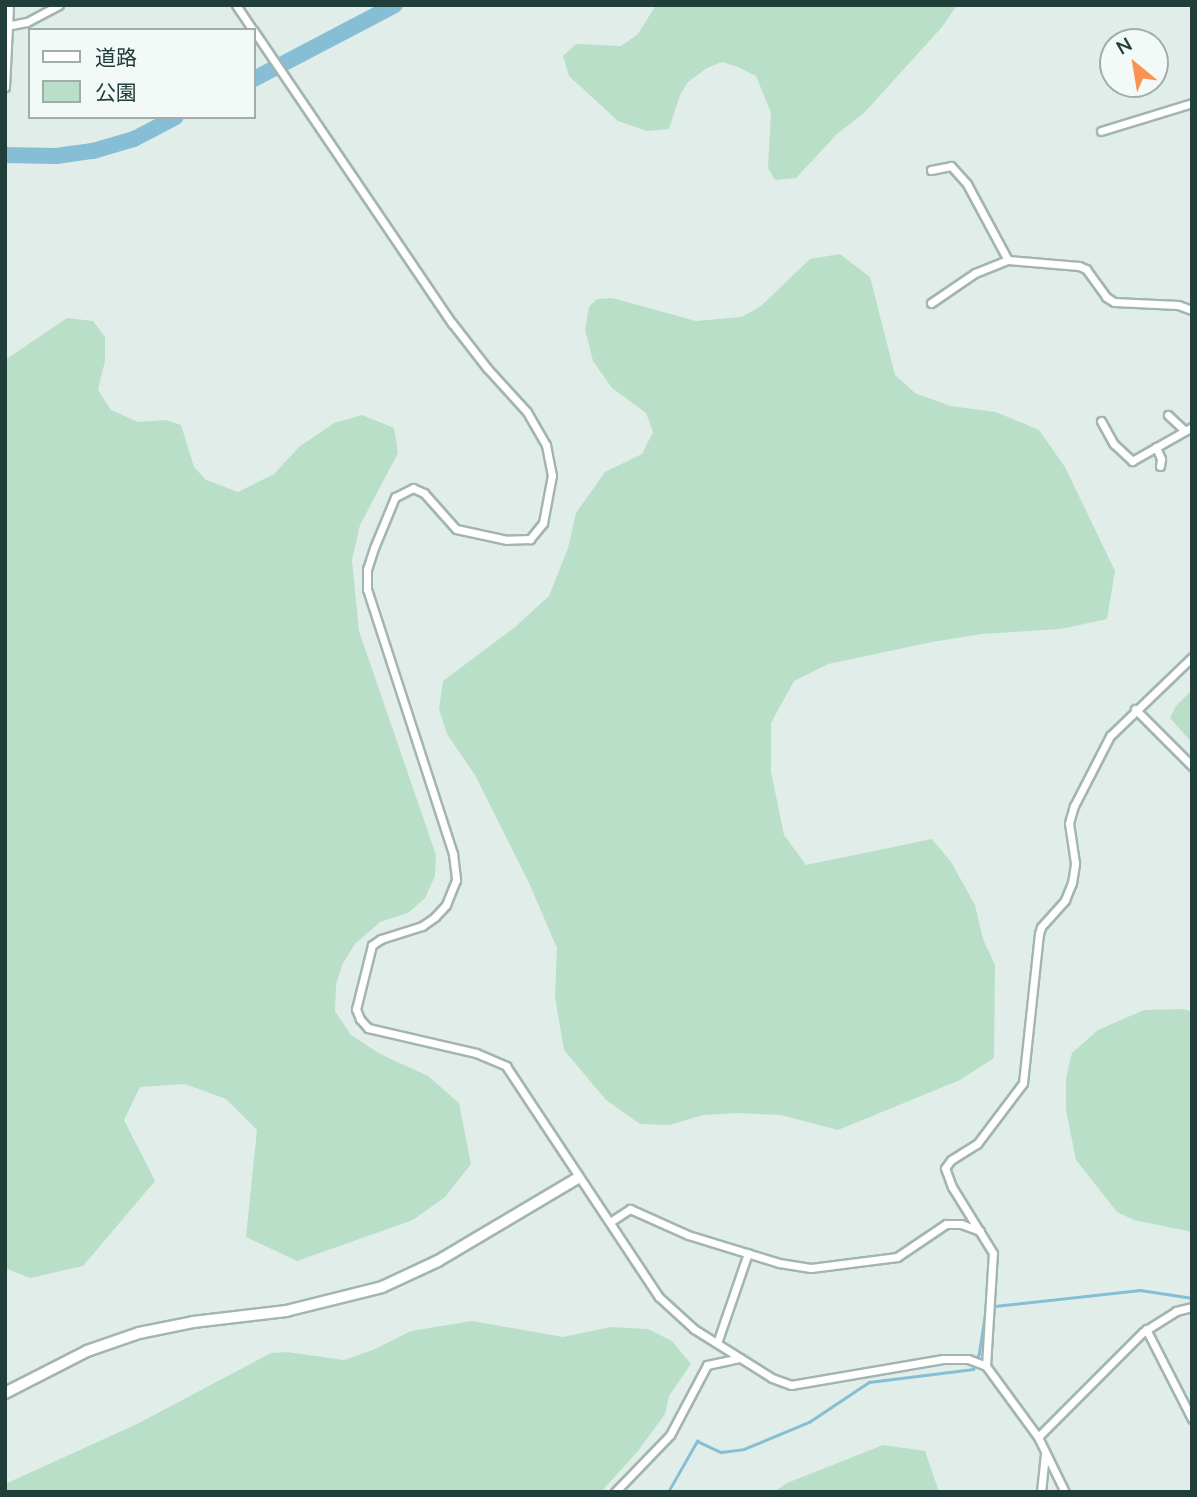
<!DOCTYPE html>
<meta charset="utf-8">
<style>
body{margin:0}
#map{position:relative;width:1197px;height:1497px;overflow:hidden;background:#e1ede9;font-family:"Nunito Sans","Noto Sans JP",sans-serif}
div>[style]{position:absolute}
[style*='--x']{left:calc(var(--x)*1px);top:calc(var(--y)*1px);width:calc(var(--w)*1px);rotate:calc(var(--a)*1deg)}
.green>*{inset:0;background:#b9dfc9}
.stream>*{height:2.5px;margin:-1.25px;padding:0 1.25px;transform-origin:1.25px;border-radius:1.25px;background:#86bed5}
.river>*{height:16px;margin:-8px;padding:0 8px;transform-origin:8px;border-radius:8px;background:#86bed5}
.roads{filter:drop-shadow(2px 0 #a3b5b1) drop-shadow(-2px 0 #a3b5b1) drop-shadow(0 2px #a3b5b1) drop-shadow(0 -2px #a3b5b1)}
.street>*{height:7px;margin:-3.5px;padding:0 3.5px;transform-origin:3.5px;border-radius:3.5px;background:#fff}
.secondary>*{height:10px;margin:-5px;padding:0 5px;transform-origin:5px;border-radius:5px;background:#fff}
span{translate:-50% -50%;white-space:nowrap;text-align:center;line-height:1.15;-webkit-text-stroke:5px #f2f9f6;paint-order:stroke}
.frame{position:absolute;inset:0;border:7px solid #203f3b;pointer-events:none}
.legend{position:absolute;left:28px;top:28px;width:228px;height:91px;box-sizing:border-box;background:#f2f9f6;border:2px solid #9eafab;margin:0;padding:9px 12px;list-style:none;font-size:21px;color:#203f3b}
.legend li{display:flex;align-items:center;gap:14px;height:35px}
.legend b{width:35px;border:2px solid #9eafab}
.north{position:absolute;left:1099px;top:28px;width:70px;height:70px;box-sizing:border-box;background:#f2f9f6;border:2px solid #9eafab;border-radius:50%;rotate:330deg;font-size:19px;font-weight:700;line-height:28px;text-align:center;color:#203f3b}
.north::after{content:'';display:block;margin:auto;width:24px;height:32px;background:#fa9352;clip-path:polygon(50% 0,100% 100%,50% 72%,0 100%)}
</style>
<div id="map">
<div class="green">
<i style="clip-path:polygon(656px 5px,957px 5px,942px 27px,864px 113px,837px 134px,796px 178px,775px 180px,768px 168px,771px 113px,756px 76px,738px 67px,722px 62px,707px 68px,688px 82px,680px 95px,669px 129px,647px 131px,618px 121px,569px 76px,563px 56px,576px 44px,621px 46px,638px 34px)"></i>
<i style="clip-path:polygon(840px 254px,870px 277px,895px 375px,915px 393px,950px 406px,996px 412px,1039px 430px,1065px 467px,1115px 571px,1107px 619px,1061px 629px,981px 634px,932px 642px,828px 664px,794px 681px,771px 723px,771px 772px,784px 835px,806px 865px,932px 839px,951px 862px,975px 905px,983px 939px,995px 965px,994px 1058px,960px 1080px,838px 1130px,781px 1115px,737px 1113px,703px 1115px,669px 1125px,640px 1124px,606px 1100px,564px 1050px,555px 997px,557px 948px,529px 883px,475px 775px,447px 734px,439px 709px,443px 681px,515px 627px,549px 596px,568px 548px,576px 513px,605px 472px,642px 454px,653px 432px,646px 413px,612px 388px,593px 361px,585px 330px,589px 307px,597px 299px,612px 298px,696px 321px,742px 317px,761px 306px,810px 259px)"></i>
<i style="clip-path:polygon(67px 318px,93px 321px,105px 337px,105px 361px,98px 390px,111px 410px,138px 422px,166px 420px,181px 425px,194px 467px,206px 480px,238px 492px,274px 474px,299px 447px,334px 423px,362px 415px,394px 428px,398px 453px,360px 525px,352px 560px,359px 631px,436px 855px,435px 876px,425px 898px,408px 913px,380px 922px,355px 944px,342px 965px,336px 985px,335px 1011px,351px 1035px,380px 1054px,428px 1076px,459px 1103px,471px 1164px,445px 1197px,413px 1220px,297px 1261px,246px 1237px,257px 1130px,226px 1099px,185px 1084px,140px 1087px,124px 1120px,155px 1181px,83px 1266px,30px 1278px,5px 1268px,5px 360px)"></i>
<i style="clip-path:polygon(1192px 690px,1192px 743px,1170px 718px,1176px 706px)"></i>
<i style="clip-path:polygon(1183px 1009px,1192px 1012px,1192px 1232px,1134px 1220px,1117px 1212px,1076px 1160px,1066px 1110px,1066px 1078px,1072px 1053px,1098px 1030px,1144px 1010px)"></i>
<i style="clip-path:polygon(472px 1321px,563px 1337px,611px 1327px,648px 1329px,672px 1341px,691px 1364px,669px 1396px,665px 1414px,638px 1451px,601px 1492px,5px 1492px,5px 1484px,137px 1424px,271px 1353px,287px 1352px,344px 1360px,373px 1350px,411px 1331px)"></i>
<i style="clip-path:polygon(883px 1445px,925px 1451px,939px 1492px,774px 1492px,787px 1483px)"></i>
</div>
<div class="stream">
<i style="--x:668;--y:1492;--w:59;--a:-60.4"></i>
<i style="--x:697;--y:1441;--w:26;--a:25"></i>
<i style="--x:721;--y:1452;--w:23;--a:-7"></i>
<i style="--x:744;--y:1449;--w:70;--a:-22.6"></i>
<i style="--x:809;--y:1422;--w:72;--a:-33.7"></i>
<i style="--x:869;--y:1382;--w:105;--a:-7.1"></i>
<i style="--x:973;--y:1369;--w:17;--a:-69"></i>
<i style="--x:979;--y:1353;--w:47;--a:-81.3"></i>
<i style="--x:986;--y:1307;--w:155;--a:-6.3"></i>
<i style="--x:1140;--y:1290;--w:53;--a:8.7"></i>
</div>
<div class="river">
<i style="--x:254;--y:79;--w:159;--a:-27.7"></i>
<i style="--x:5;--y:155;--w:51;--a:1.1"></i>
<i style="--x:56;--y:156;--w:37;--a:-8"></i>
<i style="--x:93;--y:151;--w:43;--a:-16.3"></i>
<i style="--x:134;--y:139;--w:47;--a:-27.6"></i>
</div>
<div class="roads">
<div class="street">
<i style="--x:236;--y:5;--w:30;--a:56"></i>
<i style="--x:6;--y:26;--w:21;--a:-11"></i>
<i style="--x:27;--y:22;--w:36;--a:-28"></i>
<i style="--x:254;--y:31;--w:353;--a:55.9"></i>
<i style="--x:452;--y:323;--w:57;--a:52.1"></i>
<i style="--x:487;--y:368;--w:59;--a:47.7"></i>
<i style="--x:527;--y:412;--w:38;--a:60"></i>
<i style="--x:546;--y:445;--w:31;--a:79"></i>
<i style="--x:552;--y:475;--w:49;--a:100.6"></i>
<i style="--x:543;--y:523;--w:21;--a:129"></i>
<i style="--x:530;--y:539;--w:23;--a:178"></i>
<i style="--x:507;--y:540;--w:52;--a:-167.8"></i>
<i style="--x:456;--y:529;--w:48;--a:-131.6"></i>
<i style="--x:424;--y:493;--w:12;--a:-156"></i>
<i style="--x:413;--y:488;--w:20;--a:153"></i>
<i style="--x:395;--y:497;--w:55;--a:112.4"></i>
<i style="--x:374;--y:548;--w:22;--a:108"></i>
<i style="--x:367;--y:569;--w:20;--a:90"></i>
<i style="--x:367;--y:589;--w:279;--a:72"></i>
<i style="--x:453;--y:854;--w:26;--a:83"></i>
<i style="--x:456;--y:880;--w:27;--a:112"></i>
<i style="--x:446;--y:905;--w:16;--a:133"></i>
<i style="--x:435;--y:917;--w:16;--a:145"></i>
<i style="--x:422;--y:926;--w:43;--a:162.4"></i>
<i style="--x:381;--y:939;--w:11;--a:146"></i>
<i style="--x:372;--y:945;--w:66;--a:104"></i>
<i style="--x:356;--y:1009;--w:11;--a:68"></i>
<i style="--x:360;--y:1019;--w:12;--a:48"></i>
<i style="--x:368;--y:1028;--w:111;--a:13"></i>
<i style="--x:476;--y:1053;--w:33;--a:23"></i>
<i style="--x:506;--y:1066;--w:277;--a:56.5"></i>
<i style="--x:659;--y:1297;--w:47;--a:42.4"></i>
<i style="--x:694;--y:1329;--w:92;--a:32.1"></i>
<i style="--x:772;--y:1378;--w:20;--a:20"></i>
<i style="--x:791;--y:1385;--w:154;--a:-9.7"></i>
<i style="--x:943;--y:1359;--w:25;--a:0"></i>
<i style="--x:968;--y:1359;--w:19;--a:21"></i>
<i style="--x:986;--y:1366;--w:88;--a:53.8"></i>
<i style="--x:1038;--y:1437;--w:61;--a:63.9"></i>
<i style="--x:5;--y:87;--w:82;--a:-87.2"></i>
<i style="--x:1101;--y:131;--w:95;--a:-17.1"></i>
<i style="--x:931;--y:170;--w:20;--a:-11"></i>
<i style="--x:951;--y:166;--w:24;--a:48"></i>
<i style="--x:967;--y:184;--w:86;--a:61.7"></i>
<i style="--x:931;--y:303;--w:53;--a:-34.3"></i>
<i style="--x:975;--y:273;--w:35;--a:-22"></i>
<i style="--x:1008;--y:260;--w:71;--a:4.8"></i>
<i style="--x:1079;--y:266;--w:8;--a:23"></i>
<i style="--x:1086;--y:269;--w:34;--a:54"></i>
<i style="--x:1106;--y:297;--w:9;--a:32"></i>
<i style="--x:1114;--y:302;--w:64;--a:2.7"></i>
<i style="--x:1178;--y:305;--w:15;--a:20"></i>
<i style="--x:1168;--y:415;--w:23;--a:43"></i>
<i style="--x:1101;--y:421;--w:26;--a:61"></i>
<i style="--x:1114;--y:444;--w:25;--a:43"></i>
<i style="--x:1132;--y:461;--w:69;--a:-29.5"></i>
<i style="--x:1156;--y:447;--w:13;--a:67"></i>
<i style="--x:1161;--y:459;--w:7;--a:98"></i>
<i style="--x:1135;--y:709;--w:81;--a:45"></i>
<i style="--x:610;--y:1222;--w:24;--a:-33"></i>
<i style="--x:630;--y:1209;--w:64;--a:24.1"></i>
<i style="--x:688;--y:1235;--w:95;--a:17.1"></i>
<i style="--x:779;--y:1263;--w:32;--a:9"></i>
<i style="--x:811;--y:1268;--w:87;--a:-7.3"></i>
<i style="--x:897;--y:1257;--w:59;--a:-34"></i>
<i style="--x:946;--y:1224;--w:15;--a:0"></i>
<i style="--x:961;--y:1224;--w:20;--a:20"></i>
<i style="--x:1146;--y:1329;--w:101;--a:62.9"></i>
<i style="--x:717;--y:1343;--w:95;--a:-71"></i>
<i style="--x:986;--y:1366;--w:113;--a:-86.5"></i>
<i style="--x:993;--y:1253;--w:78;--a:-121.8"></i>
<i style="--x:952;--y:1187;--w:20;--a:-110"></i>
<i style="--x:945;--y:1168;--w:10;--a:-53"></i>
<i style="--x:951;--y:1160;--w:31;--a:-32"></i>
<i style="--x:977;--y:1144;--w:76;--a:-53"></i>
<i style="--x:1023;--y:1083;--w:150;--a:-83.9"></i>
<i style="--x:1039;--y:934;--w:7;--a:-74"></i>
<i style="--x:1041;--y:927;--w:36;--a:-48"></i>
<i style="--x:1065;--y:900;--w:18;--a:-68"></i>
<i style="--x:1072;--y:883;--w:20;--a:-81"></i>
<i style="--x:1075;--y:863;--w:40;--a:-98.5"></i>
<i style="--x:1069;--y:823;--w:18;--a:-74"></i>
<i style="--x:1074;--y:806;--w:79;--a:-62.8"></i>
<i style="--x:1110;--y:736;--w:114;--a:-43.9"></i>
<i style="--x:1038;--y:1437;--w:148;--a:-45"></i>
<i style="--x:1143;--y:1332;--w:39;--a:-32"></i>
<i style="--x:1176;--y:1311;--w:16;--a:-14"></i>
<i style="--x:615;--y:1492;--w:79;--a:-46"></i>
<i style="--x:670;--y:1435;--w:79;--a:-62.1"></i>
<i style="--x:707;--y:1365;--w:34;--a:-12"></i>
<i style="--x:1041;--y:1492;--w:38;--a:-84"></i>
</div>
<div class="secondary">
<i style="--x:5;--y:1393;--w:92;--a:-27.1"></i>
<i style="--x:87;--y:1351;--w:55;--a:-19.1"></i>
<i style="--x:139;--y:1333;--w:55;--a:-11.5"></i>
<i style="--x:193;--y:1322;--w:94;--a:-6.7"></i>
<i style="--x:286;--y:1311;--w:99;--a:-14"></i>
<i style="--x:382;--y:1287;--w:62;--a:-24.9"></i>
<i style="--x:438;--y:1261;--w:163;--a:-30.7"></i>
</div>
</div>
<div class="frame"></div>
<ul class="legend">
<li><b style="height:9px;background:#fff"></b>道路</li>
<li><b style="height:19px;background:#b9dfc9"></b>公園</li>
</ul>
<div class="north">N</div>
</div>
